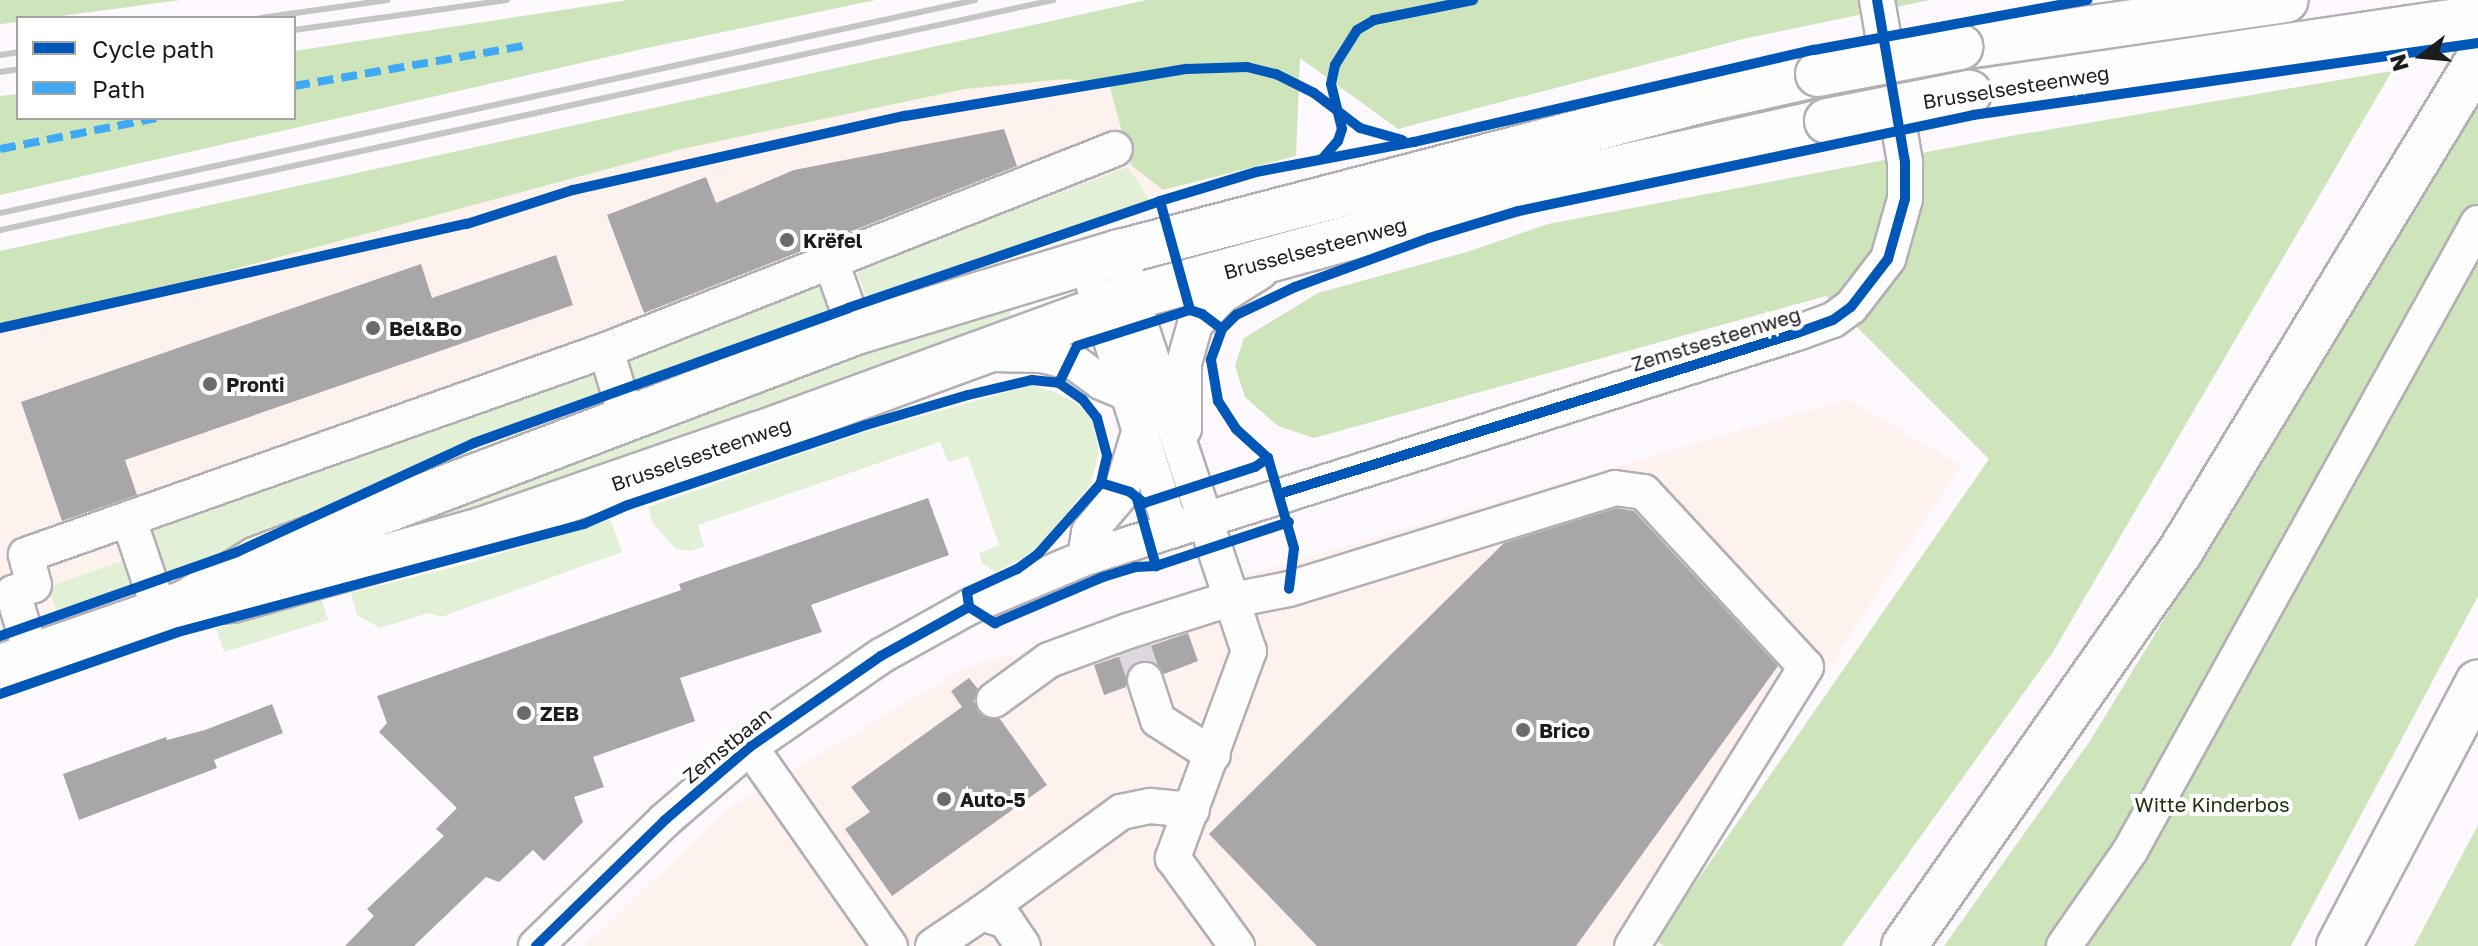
<!DOCTYPE html>
<meta charset="utf-8">
<style>
body{margin:0}
#map{position:relative;width:2478px;height:946px;overflow:hidden;background:#fdf9fe;font-family:"Golos Text",sans-serif}
div>[style]{position:absolute}
[style*='--x']{left:calc(var(--x)*1px);top:calc(var(--y)*1px);width:calc(var(--w)*1px);rotate:calc(var(--a)*1deg)}
.commercial>*{inset:0;background:#fef2ef}
.green>*{inset:0;background:#e2f1d6}
.forest>*{inset:0;background:#cee4bb}
.building>*{inset:0;background:#a9a6aa}
.minor-tunnel>*{height:34px;margin-top:-17px;transform-origin:0;background:repeating-linear-gradient(90deg,#dcd8dd 0 34px,transparent 0 51px)}
.roads{filter:drop-shadow(2px 0 #b3afb4) drop-shadow(-2px 0 #b3afb4) drop-shadow(0 2px #b3afb4) drop-shadow(0 -2px #b3afb4)}
.minor>*{height:34px;margin:-17px;padding:0 17px;transform-origin:17px;border-radius:17px;background:#fffeff}
.major>*{height:44px;margin:-22px;padding:0 22px;transform-origin:22px;border-radius:22px;background:#fffeff}
.highway>*{height:44px;margin:-22px;padding:0 22px;transform-origin:22px;border-radius:22px;background:#fffeff}
.rail>*{height:6px;margin:-3px;padding:0 3px;transform-origin:3px;border-radius:3px;background:#c6c5c6}
.bridges{filter:drop-shadow(2px 0 #b3afb4) drop-shadow(-2px 0 #b3afb4) drop-shadow(0 2px #b3afb4) drop-shadow(0 -2px #b3afb4)}
.major-bridge>*{height:44px;margin:-22px;padding:0 22px;transform-origin:22px;border-radius:22px;background:#fffeff}
.quiet>*{height:8px;margin-top:-4px;transform-origin:0;background:repeating-linear-gradient(90deg,#3fa9f5 0 16px,transparent 0 24px)}
.cycleway>*{height:10px;margin:-5px;padding:0 5px;transform-origin:5px;border-radius:5px;background:#0057b8}
.dots>*{width:22px;height:22px;translate:-50% -50%;box-sizing:border-box;border:4px solid #fff;border-radius:50%}
span{translate:-50% -50%;white-space:nowrap;text-align:center;line-height:1.15;-webkit-text-stroke:8px #fff;paint-order:stroke}
.street-label{font-size:20px;color:#1e1b1f}
.poi-label{font-size:20px;color:#1e1b1f;font-weight:700}
.left{translate:0 -50%;text-align:left}
.park-label{font-size:20px;color:#1e2f0e}
.legend{position:absolute;left:16px;top:16px;width:280px;height:104px;box-sizing:border-box;background:#fff;border:2px solid #a5a4a5;margin:0;padding:10px 14px;list-style:none;font-size:24px;color:#1e1b1f}
.legend li{display:flex;align-items:center;gap:16px;height:40px}
.legend b{width:40px;border:2px solid #a5a4a5}
.north{position:absolute;left:2382px;top:16px;width:80px;height:80px;-webkit-text-stroke:6px #fff;paint-order:stroke;rotate:254deg;font-size:22px;font-weight:700;line-height:32px;text-align:center;color:#1e1b1f}
.north::after{content:'';display:block;margin:auto;width:28px;height:36px;background:#1e1b1f;clip-path:polygon(50% 0,100% 100%,50% 72%,0 100%)}
</style>
<div id="map">
<div class="commercial">
<i style="clip-path:polygon(1065px 79px,1110px 84px,1131px 164px,1163px 190px,473px 440px,236px 547px,132px 588px,0 633px,0 333px,682px 149px,965px 89px)"></i>
<i style="clip-path:polygon(1847px 399px,1961px 465px,1667px 916px,1672px 946px,584px 946px,729px 808px,964px 668px,1020px 653px,1202px 588px)"></i>
</div>
<div class="green">
<i style="clip-path:polygon(1128px 167px,1150px 201px,866px 296px,857px 271px,861px 268px)"></i>
<i style="clip-path:polygon(821px 285px,830px 311px,635px 380px,626px 357px)"></i>
<i style="clip-path:polygon(1006px 301px,1016px 328px,431px 524px,426px 516px,428px 509px)"></i>
<i style="clip-path:polygon(590px 373px,598px 375px,605px 391px,473px 439px,236px 546px,165px 574px,153px 536px,156px 525px)"></i>
<i style="clip-path:polygon(1032px 385px,1055px 392px,1077px 404px,1093px 422px,1099px 453px,1091px 483px,1042px 543px,1023px 558px,996px 572px,982px 563px,979px 553px,999px 545px,968px 456px,948px 462px,940px 442px,698px 525px,704px 546px,691px 551px,676px 549px,653px 524px,648px 507px,868px 431px)"></i>
<i style="clip-path:polygon(611px 520px,622px 552px,441px 617px,429px 613px,380px 628px,357px 615px,351px 593px,466px 564px)"></i>
<i style="clip-path:polygon(122px 561px,135px 585px,57px 612px,48px 587px)"></i>
<i style="clip-path:polygon(322px 600px,328px 620px,224px 652px,216px 628px)"></i>
</div>
<div class="forest">
<i style="clip-path:polygon(0 0,181px 0,46px 18px,18px 18px,18px 22px,0 24px)"></i>
<i style="clip-path:polygon(628px 0,876px 0,656px 46px,0 195px,0 96px,18px 94px,18px 118px,294px 118px,294px 51px)"></i>
<i style="clip-path:polygon(1147px 0,1930px 0,1743px 39px,1398px 129px,1300px 58px,1296px 156px,1163px 190px,1131px 165px,1109px 84px,1065px 79px,965px 89px,682px 149px,0 332px,0 251px)"></i>
<i style="clip-path:polygon(2392px 71px,2053px 652px,1842px 946px,1664px 946px,1656px 940px,1989px 459px,1826px 296px,1314px 438px,1278px 426px,1245px 397px,1235px 366px,1244px 338px,1318px 293px,1470px 251px,1548px 224px,2011px 136px)"></i>
<i style="clip-path:polygon(2478px 103px,2478px 596px,2291px 946px,1944px 946px,2090px 741px)"></i>
<i style="clip-path:polygon(2478px 825px,2478px 946px,2414px 946px)"></i>
</div>
<div class="building">
<i style="clip-path:polygon(1004px 129px,1017px 166px,644px 313px,607px 215px,706px 177px,716px 203px,794px 170px)"></i>
<i style="clip-path:polygon(556px 255px,573px 305px,125px 460px,137px 495px,62px 521px,21px 402px,421px 264px,432px 298px)"></i>
<i style="clip-path:polygon(928px 498px,949px 555px,811px 605px,822px 632px,680px 678px,695px 721px,593px 757px,604px 787px,574px 797px,583px 822px,544px 861px,533px 850px,499px 882px,486px 877px,414px 946px,345px 946px,374px 916px,367px 909px,444px 836px,436px 829px,457px 808px,379px 732px,387px 723px,377px 696px,681px 590px,679px 584px)"></i>
<i style="clip-path:polygon(1617px 508px,1634px 511px,1778px 666px,1576px 946px,1317px 946px,1209px 834px,1504px 543px)"></i>
<i style="clip-path:polygon(1188px 633px,1198px 661px,1164px 674px,1150px 661px,1138px 661px,1126px 675px,1126px 687px,1104px 695px,1094px 665px)"></i>
<i style="clip-path:polygon(969px 678px,978px 689px,974px 701px,978px 712px,987px 718px,1000px 719px,1047px 785px,892px 896px,845px 829px,870px 812px,851px 787px,962px 707px,951px 691px)"></i>
<i style="clip-path:polygon(272px 704px,283px 733px,214px 760px,217px 768px,79px 820px,63px 774px,166px 737px,167px 740px,205px 730px)"></i>
</div>
<div class="minor-tunnel">
<i style="--x:1131;--y:640;--w:42;--a:70.7"></i>
</div>
<div class="roads">
<div class="minor">
<i style="--x:1120;--y:252;--w:75;--a:74.5"></i>
<i style="--x:1140;--y:324;--w:345;--a:71.6"></i>
<i style="--x:1249;--y:651;--w:221;--a:110.2"></i>
<i style="--x:1173;--y:858;--w:109;--a:54"></i>
<i style="--x:830;--y:259;--w:77;--a:70.4"></i>
<i style="--x:1086;--y:261;--w:281;--a:72.4"></i>
<i style="--x:606;--y:350;--w:69;--a:73.1"></i>
<i style="--x:991;--y:354;--w:51;--a:1.1"></i>
<i style="--x:1042;--y:355;--w:34;--a:14"></i>
<i style="--x:1075;--y:363;--w:32;--a:36"></i>
<i style="--x:1101;--y:382;--w:30;--a:23"></i>
<i style="--x:1184;--y:429;--w:66;--a:-90"></i>
<i style="--x:1184;--y:363;--w:41;--a:-74.2"></i>
<i style="--x:1195;--y:324;--w:39;--a:-46"></i>
<i style="--x:1222;--y:296;--w:45;--a:-32.3"></i>
<i style="--x:129;--y:520;--w:97;--a:71.4"></i>
<i style="--x:1085;--y:558;--w:26;--a:-81"></i>
<i style="--x:1089;--y:532;--w:48;--a:-50"></i>
<i style="--x:1120;--y:495;--w:69;--a:-73.1"></i>
<i style="--x:32;--y:656;--w:66;--a:-106.8"></i>
<i style="--x:13;--y:593;--w:22;--a:-21"></i>
<i style="--x:34;--y:585;--w:31;--a:-105"></i>
<i style="--x:26;--y:555;--w:615;--a:-19.47"></i>
<i style="--x:606;--y:350;--w:547;--a:-21.55"></i>
<i style="--x:1145;--y:680;--w:42;--a:72"></i>
<i style="--x:1158;--y:720;--w:65;--a:32.5"></i>
<i style="--x:994;--y:700;--w:68;--a:-36"></i>
<i style="--x:1049;--y:660;--w:84;--a:-20.2"></i>
<i style="--x:1128;--y:631;--w:93;--a:-17.5"></i>
<i style="--x:1217;--y:603;--w:73;--a:-11"></i>
<i style="--x:1289;--y:589;--w:341;--a:-17.2"></i>
<i style="--x:1615;--y:488;--w:29;--a:8"></i>
<i style="--x:1644;--y:492;--w:238;--a:47.2"></i>
<i style="--x:1806;--y:667;--w:329;--a:121.9"></i>
<i style="--x:750;--y:747;--w:243;--a:54.9"></i>
<i style="--x:982;--y:913;--w:172;--a:-36"></i>
<i style="--x:1121;--y:812;--w:30;--a:-12"></i>
<i style="--x:1150;--y:806;--w:42;--a:5.4"></i>
<i style="--x:536;--y:946;--w:180;--a:-44.3"></i>
<i style="--x:665;--y:820;--w:112;--a:-40.7"></i>
<i style="--x:750;--y:747;--w:160;--a:-34.8"></i>
<i style="--x:881;--y:656;--w:101;--a:-29.1"></i>
<i style="--x:969;--y:607;--w:126;--a:-22.9"></i>
<i style="--x:1085;--y:558;--w:747;--a:-17.54"></i>
<i style="--x:1797;--y:333;--w:38;--a:-20"></i>
<i style="--x:1833;--y:320;--w:22;--a:-36"></i>
<i style="--x:1851;--y:307;--w:61;--a:-52.4"></i>
<i style="--x:1888;--y:259;--w:62;--a:-74.2"></i>
<i style="--x:1905;--y:199;--w:37;--a:-90"></i>
<i style="--x:1905;--y:162;--w:164;--a:-99.8"></i>
<i style="--x:933;--y:946;--w:59;--a:-34"></i>
<i style="--x:982;--y:913;--w:25;--a:18"></i>
<i style="--x:1006;--y:921;--w:30;--a:56"></i>
<i style="--x:2064;--y:946;--w:116;--a:-55.2"></i>
<i style="--x:2130;--y:851;--w:718;--a:-61.01"></i>
</div>
<div class="major">
<i style="--x:1960;--y:47;--w:329;--a:-8.2"></i>
<i style="--x:1969;--y:93;--w:514;--a:-8.38"></i>
<i style="--x:203;--y:602;--w:29;--a:-4"></i>
<i style="--x:232;--y:600;--w:259;--a:-15.7"></i>
<i style="--x:481;--y:530;--w:294;--a:-19.1"></i>
<i style="--x:759;--y:434;--w:398;--a:-20.1"></i>
<i style="--x:1133;--y:297;--w:425;--a:-15.3"></i>
<i style="--x:1543;--y:185;--w:291;--a:-12.7"></i>
<i style="--x:0;--y:667;--w:196;--a:-19.1"></i>
<i style="--x:185;--y:603;--w:84;--a:-31.4"></i>
<i style="--x:257;--y:559;--w:641;--a:-20.75"></i>
<i style="--x:856;--y:332;--w:276;--a:-16.9"></i>
<i style="--x:1120;--y:252;--w:602;--a:-14.61"></i>
<i style="--x:1703;--y:100;--w:118;--a:-12.7"></i>
</div>
<div class="highway">
<i style="--x:1904;--y:946;--w:481;--a:-55"></i>
<i style="--x:2180;--y:552;--w:575;--a:-58.8"></i>
<i style="--x:2339;--y:946;--w:298;--a:-62.2"></i>
</div>
</div>
<div class="rail">
<i style="--x:260;--y:18;--w:129;--a:-8"></i>
<i style="--x:294;--y:30;--w:215;--a:-8"></i>
<i style="--x:0;--y:55;--w:18;--a:-9"></i>
<i style="--x:0;--y:72;--w:18;--a:-9"></i>
<i style="--x:0;--y:213;--w:998;--a:-12.32"></i>
<i style="--x:0;--y:230;--w:1078;--a:-12.32"></i>
</div>
<div class="bridges">
<div class="major-bridge">
<i style="--x:1818;--y:74;--w:145;--a:-10.8"></i>
<i style="--x:1827;--y:121;--w:145;--a:-11.2"></i>
</div>
</div>
<div class="quiet">
<i style="--x:294;--y:86;--w:238;--a:-9.9"></i>
<i style="--x:0;--y:149;--w:159;--a:-11.2"></i>
</div>
<div class="cycleway">
<i style="--x:1323;--y:158;--w:23;--a:-49"></i>
<i style="--x:1338;--y:141;--w:13;--a:-72"></i>
<i style="--x:1342;--y:129;--w:46;--a:-103.7"></i>
<i style="--x:1331;--y:84;--w:19;--a:-78"></i>
<i style="--x:1335;--y:65;--w:41;--a:-57.8"></i>
<i style="--x:1357;--y:30;--w:20;--a:-30"></i>
<i style="--x:1374;--y:20;--w:101;--a:-11.4"></i>
<i style="--x:1160;--y:201;--w:113;--a:74.6"></i>
<i style="--x:0;--y:328;--w:478;--a:-12.6"></i>
<i style="--x:467;--y:224;--w:111;--a:-17.8"></i>
<i style="--x:573;--y:190;--w:340;--a:-12.6"></i>
<i style="--x:905;--y:116;--w:286;--a:-9.5"></i>
<i style="--x:1187;--y:69;--w:60;--a:-1.9"></i>
<i style="--x:1247;--y:67;--w:30;--a:14"></i>
<i style="--x:1276;--y:74;--w:42;--a:26.6"></i>
<i style="--x:1314;--y:93;--w:58;--a:37.3"></i>
<i style="--x:1360;--y:128;--w:44;--a:15.9"></i>
<i style="--x:1222;--y:329;--w:33;--a:110"></i>
<i style="--x:1211;--y:360;--w:42;--a:80.3"></i>
<i style="--x:1218;--y:401;--w:33;--a:57"></i>
<i style="--x:1236;--y:429;--w:43;--a:42.2"></i>
<i style="--x:1059;--y:383;--w:41;--a:-64.1"></i>
<i style="--x:1077;--y:346;--w:119;--a:-17.7"></i>
<i style="--x:1190;--y:310;--w:13;--a:18"></i>
<i style="--x:1202;--y:314;--w:25;--a:37"></i>
<i style="--x:1222;--y:329;--w:20;--a:-45"></i>
<i style="--x:1236;--y:315;--w:65;--a:-25.4"></i>
<i style="--x:1295;--y:287;--w:143;--a:-20.1"></i>
<i style="--x:1429;--y:238;--w:93;--a:-16.9"></i>
<i style="--x:1518;--y:211;--w:465;--a:-11.9"></i>
<i style="--x:1973;--y:115;--w:510;--a:-8.11"></i>
<i style="--x:1101;--y:483;--w:30;--a:17"></i>
<i style="--x:1130;--y:492;--w:18;--a:38"></i>
<i style="--x:1144;--y:503;--w:117;--a:-18"></i>
<i style="--x:1255;--y:467;--w:16;--a:-35"></i>
<i style="--x:1268;--y:458;--w:94;--a:73.9"></i>
<i style="--x:1294;--y:548;--w:41;--a:97"></i>
<i style="--x:1279;--y:494;--w:542;--a:-17.27"></i>
<i style="--x:1797;--y:333;--w:38;--a:-20"></i>
<i style="--x:1833;--y:320;--w:22;--a:-36"></i>
<i style="--x:1851;--y:307;--w:61;--a:-52.4"></i>
<i style="--x:1888;--y:259;--w:62;--a:-74.2"></i>
<i style="--x:1905;--y:199;--w:37;--a:-90"></i>
<i style="--x:1905;--y:162;--w:164;--a:-99.8"></i>
<i style="--x:1137;--y:499;--w:70;--a:74.2"></i>
<i style="--x:1156;--y:566;--w:140;--a:-18.3"></i>
<i style="--x:969;--y:607;--w:31;--a:32"></i>
<i style="--x:995;--y:623;--w:117;--a:-23.1"></i>
<i style="--x:1103;--y:577;--w:34;--a:-17"></i>
<i style="--x:1135;--y:567;--w:21;--a:-3"></i>
<i style="--x:0;--y:636;--w:251;--a:-19.5"></i>
<i style="--x:237;--y:552;--w:261;--a:-24.7"></i>
<i style="--x:474;--y:443;--w:398;--a:-19.8"></i>
<i style="--x:848;--y:308;--w:330;--a:-18.9"></i>
<i style="--x:1160;--y:201;--w:100;--a:-16.8"></i>
<i style="--x:1256;--y:172;--w:161;--a:-10.8"></i>
<i style="--x:1414;--y:142;--w:410;--a:-13"></i>
<i style="--x:1814;--y:50;--w:278;--a:-10.4"></i>
<i style="--x:0;--y:694;--w:188;--a:-19.2"></i>
<i style="--x:178;--y:632;--w:420;--a:-14.9"></i>
<i style="--x:584;--y:524;--w:48;--a:-23.4"></i>
<i style="--x:628;--y:505;--w:251;--a:-18.6"></i>
<i style="--x:866;--y:425;--w:106;--a:-16.4"></i>
<i style="--x:968;--y:395;--w:66;--a:-13.2"></i>
<i style="--x:1032;--y:380;--w:27;--a:6"></i>
<i style="--x:1059;--y:383;--w:29;--a:35"></i>
<i style="--x:1083;--y:400;--w:23;--a:52"></i>
<i style="--x:1097;--y:418;--w:39;--a:75"></i>
<i style="--x:1107;--y:456;--w:28;--a:103"></i>
<i style="--x:1101;--y:483;--w:95;--a:131.6"></i>
<i style="--x:1038;--y:554;--w:26;--a:144"></i>
<i style="--x:1017;--y:569;--w:55;--a:155.3"></i>
<i style="--x:967;--y:592;--w:15;--a:82"></i>
<i style="--x:536;--y:946;--w:180;--a:-44.3"></i>
<i style="--x:665;--y:820;--w:112;--a:-40.7"></i>
<i style="--x:750;--y:747;--w:160;--a:-34.8"></i>
<i style="--x:881;--y:656;--w:101;--a:-29.1"></i>
</div>
<div class="dots">
<i style="left:787px;top:240px;background:#6c696d"></i>
<i style="left:373px;top:328px;background:#6c696d"></i>
<i style="left:210px;top:384px;background:#6c696d"></i>
<i style="left:524px;top:713px;background:#6c696d"></i>
<i style="left:1523px;top:730px;background:#6c696d"></i>
<i style="left:944px;top:799px;background:#6c696d"></i>
</div>
<div class="street-label">
<span style="left:2016px;top:87px;rotate:-9deg">Brusselsesteenweg</span>
<span style="left:1315px;top:248px;rotate:-15deg">Brusselsesteenweg</span>
<span style="left:1716px;top:339px;rotate:-17deg">Zemstsesteenweg</span>
<span style="left:701px;top:454px;rotate:-19deg">Brusselsesteenweg</span>
<span style="left:727px;top:745px;rotate:-39deg">Zemstbaan</span>
</div>
<div class="poi-label">
<span class="left" style="left:803px;top:240px">Krëfel</span>
<span class="left" style="left:389px;top:328px">Bel&amp;Bo</span>
<span class="left" style="left:226px;top:384px">Pronti</span>
<span class="left" style="left:540px;top:713px">ZEB</span>
<span class="left" style="left:1539px;top:730px">Brico</span>
<span class="left" style="left:960px;top:799px">Auto-5</span>
</div>
<div class="park-label">
<span style="left:2212px;top:804px">Witte Kinderbos</span>
</div>
<ul class="legend">
<li><b style="height:10px;background:#0057b8"></b>Cycle path</li>
<li><b style="height:10px;background:#3fa9f5"></b>Path</li>
</ul>
<div class="north">N</div>
</div>
